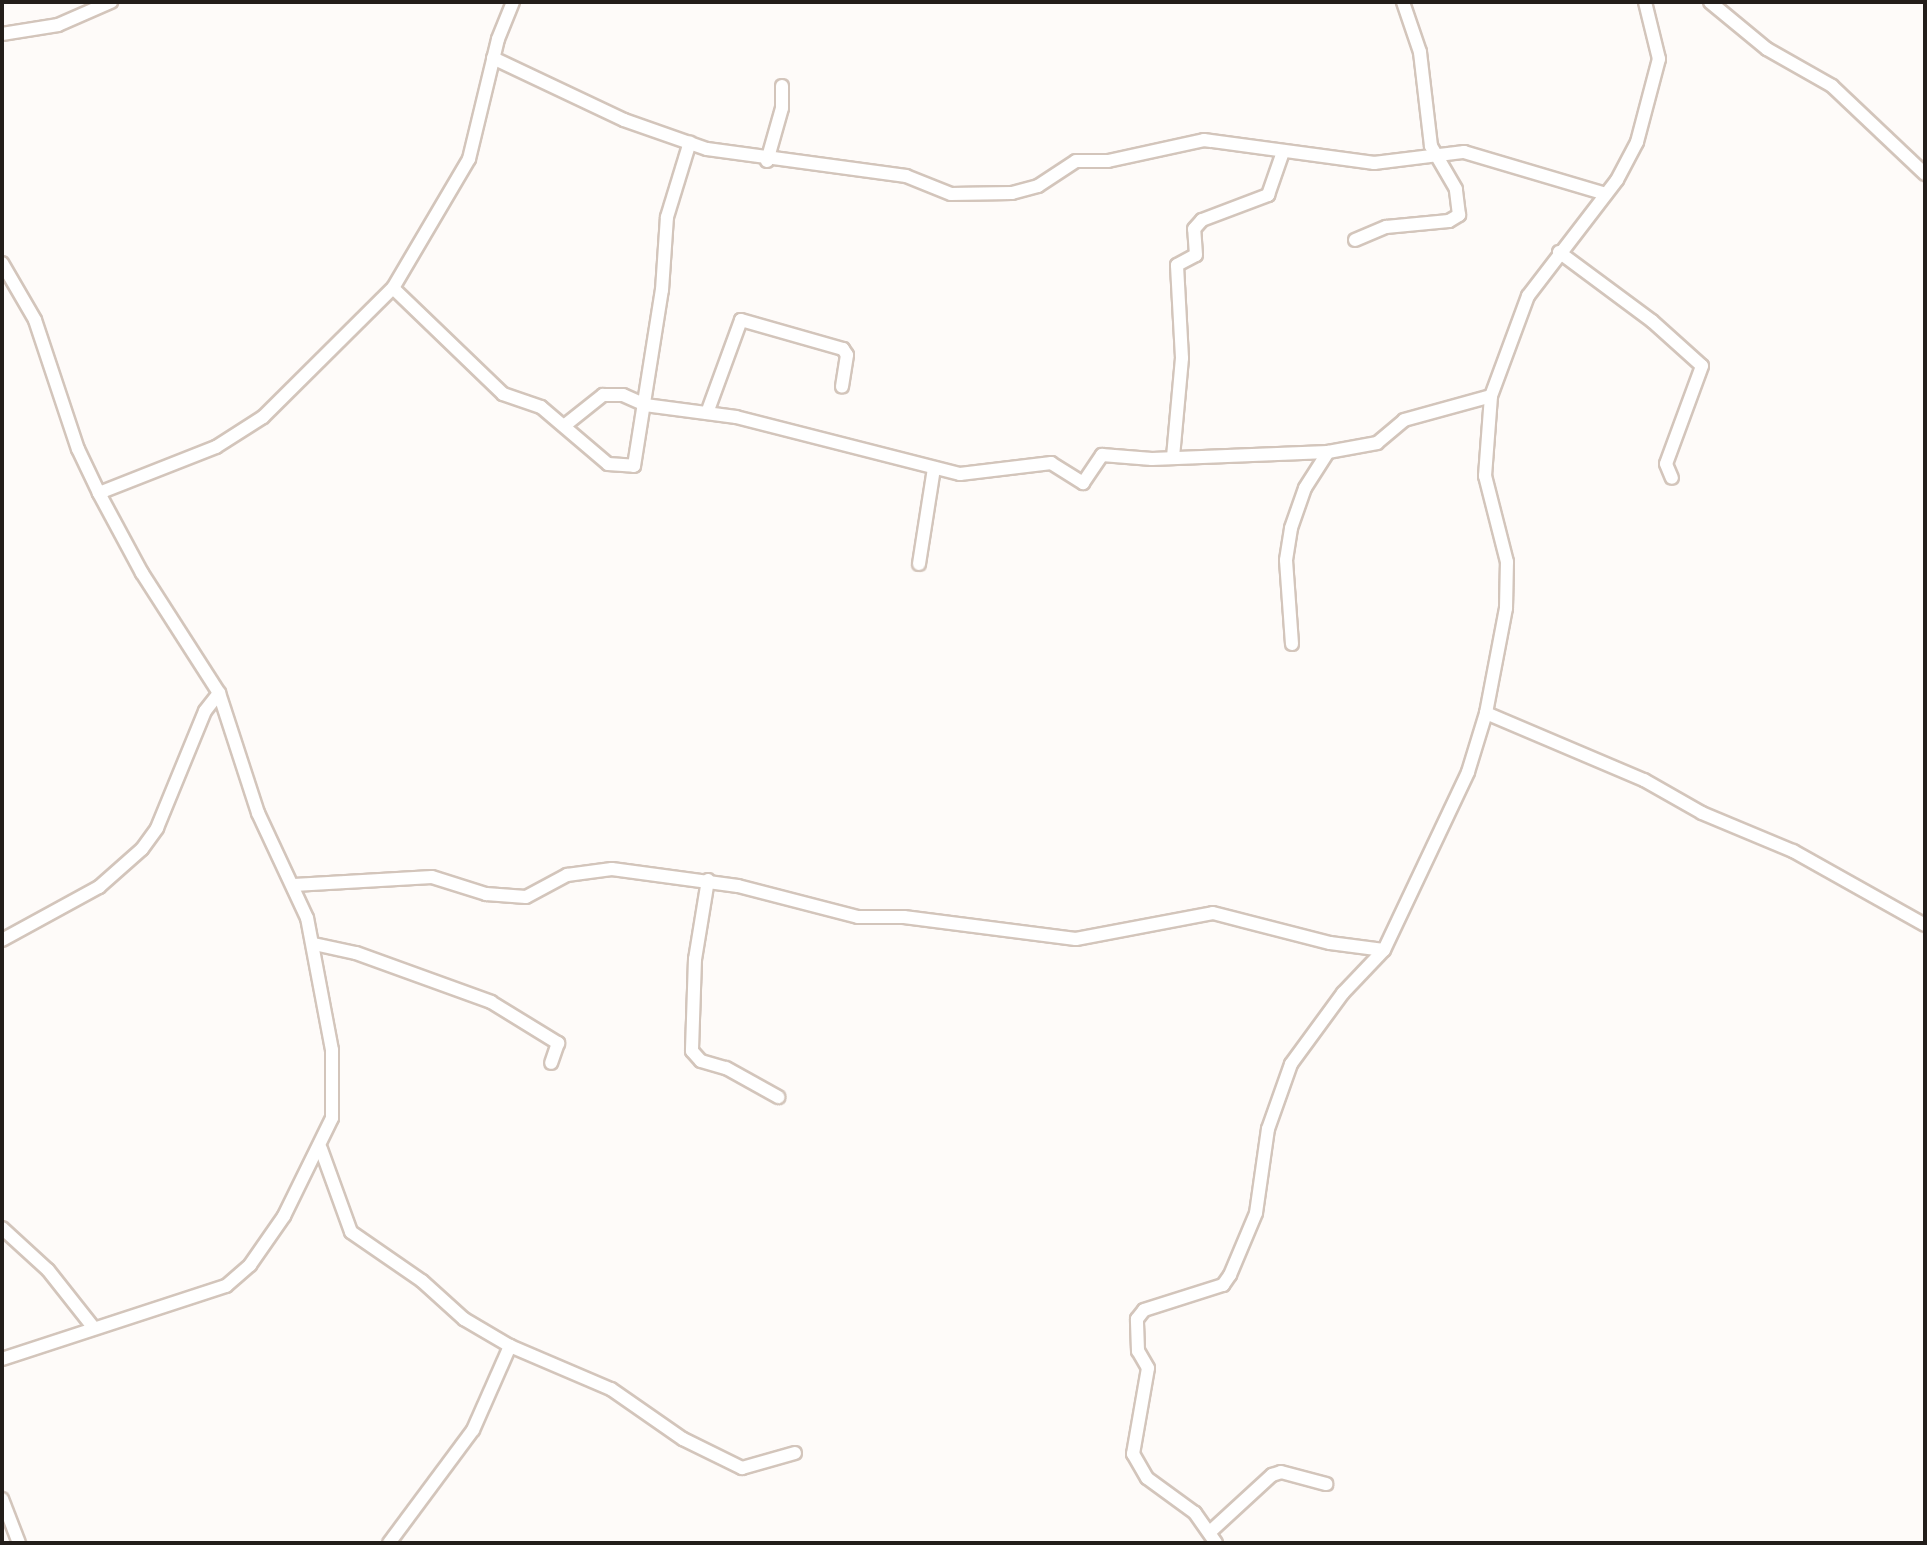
<!DOCTYPE html>
<style>
body{margin:0}
#map{position:relative;width:1927px;height:1545px;overflow:hidden;background:#fefbf9;font-family:Figtree,sans-serif}
div>[style]{position:absolute}
[style*='--x']{left:calc(var(--x)*1px);top:calc(var(--y)*1px);width:calc(var(--w)*1px);rotate:calc(var(--a)*1deg)}
.roads{filter:drop-shadow(2px 0 #d3c5bb) drop-shadow(-2px 0 #d3c5bb) drop-shadow(0 2px #d3c5bb) drop-shadow(0 -2px #d3c5bb)}
.minor>*{height:12px;margin:-6px;padding:0 6px;transform-origin:6px;border-radius:6px;background:#fff}
span{translate:-50% -50%;white-space:nowrap;text-align:center;line-height:1.15;-webkit-text-stroke:8px #fefbf9;paint-order:stroke}
.frame{position:absolute;inset:0;border:4px solid #231e1a;pointer-events:none}
</style>
<div id="map">
<div class="roads">
<div class="minor">
<i style="--x:1710;--y:2;--w:74;--a:39.5"></i>
<i style="--x:1767;--y:49;--w:75;--a:29.6"></i>
<i style="--x:1832;--y:86;--w:128;--a:43.4"></i>
<i style="--x:2;--y:34;--w:57;--a:-9.1"></i>
<i style="--x:58;--y:25;--w:58;--a:-23.5"></i>
<i style="--x:493;--y:58;--w:145;--a:25.3"></i>
<i style="--x:624;--y:120;--w:88;--a:19.3"></i>
<i style="--x:707;--y:149;--w:201;--a:7.7"></i>
<i style="--x:906;--y:176;--w:48;--a:21.8"></i>
<i style="--x:951;--y:194;--w:61;--a:-0.9"></i>
<i style="--x:1012;--y:193;--w:27;--a:-15"></i>
<i style="--x:1038;--y:186;--w:45;--a:-33.3"></i>
<i style="--x:1076;--y:161;--w:32;--a:0"></i>
<i style="--x:1108;--y:161;--w:98;--a:-12.3"></i>
<i style="--x:1204;--y:140;--w:172;--a:7.7"></i>
<i style="--x:1374;--y:163;--w:91;--a:-7"></i>
<i style="--x:1464;--y:152;--w:148;--a:16.5"></i>
<i style="--x:767;--y:161;--w:55;--a:-74.2"></i>
<i style="--x:782;--y:108;--w:22;--a:-90"></i>
<i style="--x:1355;--y:240;--w:34;--a:-23"></i>
<i style="--x:1386;--y:227;--w:63;--a:-5.4"></i>
<i style="--x:1449;--y:221;--w:12;--a:-31"></i>
<i style="--x:1459;--y:215;--w:26;--a:-97"></i>
<i style="--x:1456;--y:189;--w:50;--a:-120.2"></i>
<i style="--x:1431;--y:146;--w:95;--a:-96.7"></i>
<i style="--x:1420;--y:52;--w:53;--a:-108.8"></i>
<i style="--x:1559;--y:252;--w:116;--a:36.6"></i>
<i style="--x:1652;--y:321;--w:67;--a:42"></i>
<i style="--x:1702;--y:366;--w:104;--a:110.2"></i>
<i style="--x:1666;--y:464;--w:15;--a:67"></i>
<i style="--x:2;--y:263;--w:66;--a:59.9"></i>
<i style="--x:35;--y:320;--w:136;--a:71.6"></i>
<i style="--x:78;--y:449;--w:49;--a:64.5"></i>
<i style="--x:99;--y:493;--w:126;--a:-21.5"></i>
<i style="--x:216;--y:447;--w:56;--a:-32.6"></i>
<i style="--x:263;--y:417;--w:183;--a:-44.8"></i>
<i style="--x:393;--y:288;--w:150;--a:-59.5"></i>
<i style="--x:469;--y:159;--w:123;--a:-76.4"></i>
<i style="--x:498;--y:39;--w:40;--a:-68"></i>
<i style="--x:393;--y:288;--w:153;--a:43.9"></i>
<i style="--x:503;--y:394;--w:40;--a:18.9"></i>
<i style="--x:541;--y:407;--w:88;--a:40.4"></i>
<i style="--x:608;--y:464;--w:26;--a:4"></i>
<i style="--x:634;--y:466;--w:178;--a:-81"></i>
<i style="--x:662;--y:290;--w:73;--a:-86.1"></i>
<i style="--x:667;--y:217;--w:78;--a:-73"></i>
<i style="--x:707;--y:413;--w:99;--a:-69.9"></i>
<i style="--x:741;--y:320;--w:106;--a:15.9"></i>
<i style="--x:843;--y:349;--w:7;--a:56"></i>
<i style="--x:847;--y:355;--w:32;--a:99"></i>
<i style="--x:564;--y:426;--w:50;--a:-38.5"></i>
<i style="--x:603;--y:395;--w:20;--a:0"></i>
<i style="--x:623;--y:395;--w:24;--a:24"></i>
<i style="--x:645;--y:405;--w:92;--a:7.5"></i>
<i style="--x:736;--y:417;--w:231;--a:14.3"></i>
<i style="--x:960;--y:474;--w:92;--a:-6.9"></i>
<i style="--x:1051;--y:463;--w:38;--a:32"></i>
<i style="--x:1083;--y:483;--w:34;--a:-56"></i>
<i style="--x:1102;--y:455;--w:50;--a:4.6"></i>
<i style="--x:1152;--y:459;--w:176;--a:-2.3"></i>
<i style="--x:1328;--y:452;--w:50;--a:-10.4"></i>
<i style="--x:1377;--y:443;--w:35;--a:-40"></i>
<i style="--x:1404;--y:420;--w:90;--a:-15.4"></i>
<i style="--x:1173;--y:457;--w:99;--a:-84.8"></i>
<i style="--x:1182;--y:358;--w:93;--a:-93.1"></i>
<i style="--x:1177;--y:265;--w:21;--a:-28"></i>
<i style="--x:1196;--y:255;--w:26;--a:-94"></i>
<i style="--x:1194;--y:229;--w:12;--a:-48"></i>
<i style="--x:1202;--y:220;--w:71;--a:-20.7"></i>
<i style="--x:1268;--y:195;--w:46;--a:-70.8"></i>
<i style="--x:919;--y:564;--w:97;--a:-81.1"></i>
<i style="--x:1292;--y:644;--w:84;--a:-94.1"></i>
<i style="--x:1286;--y:560;--w:32;--a:-81"></i>
<i style="--x:1291;--y:528;--w:42;--a:-70.7"></i>
<i style="--x:1305;--y:488;--w:43;--a:-57.4"></i>
<i style="--x:1486;--y:713;--w:172;--a:23"></i>
<i style="--x:1644;--y:780;--w:67;--a:29.6"></i>
<i style="--x:1702;--y:813;--w:99;--a:22.7"></i>
<i style="--x:1793;--y:851;--w:151;--a:29.3"></i>
<i style="--x:708;--y:880;--w:80;--a:99.3"></i>
<i style="--x:695;--y:959;--w:92;--a:91.9"></i>
<i style="--x:692;--y:1051;--w:13;--a:48"></i>
<i style="--x:701;--y:1061;--w:26;--a:16"></i>
<i style="--x:726;--y:1068;--w:60;--a:29.1"></i>
<i style="--x:294;--y:885;--w:138;--a:-3.3"></i>
<i style="--x:432;--y:877;--w:57;--a:17.5"></i>
<i style="--x:486;--y:894;--w:40;--a:4.3"></i>
<i style="--x:526;--y:897;--w:47;--a:-28.2"></i>
<i style="--x:567;--y:875;--w:45;--a:-7.6"></i>
<i style="--x:612;--y:869;--w:127;--a:7.7"></i>
<i style="--x:738;--y:886;--w:124;--a:14.5"></i>
<i style="--x:858;--y:917;--w:46;--a:0"></i>
<i style="--x:904;--y:917;--w:173;--a:7.3"></i>
<i style="--x:1076;--y:939;--w:139;--a:-10.7"></i>
<i style="--x:1213;--y:913;--w:121;--a:14.4"></i>
<i style="--x:1330;--y:943;--w:54;--a:7.4"></i>
<i style="--x:2;--y:940;--w:111;--a:-28.7"></i>
<i style="--x:99;--y:887;--w:57;--a:-41.5"></i>
<i style="--x:142;--y:849;--w:26;--a:-54"></i>
<i style="--x:157;--y:828;--w:126;--a:-67.7"></i>
<i style="--x:205;--y:711;--w:23;--a:-52"></i>
<i style="--x:314;--y:944;--w:43;--a:12.1"></i>
<i style="--x:356;--y:953;--w:144;--a:19.9"></i>
<i style="--x:491;--y:1002;--w:79;--a:31.5"></i>
<i style="--x:558;--y:1043;--w:21;--a:109"></i>
<i style="--x:321;--y:1149;--w:88;--a:70.1"></i>
<i style="--x:351;--y:1232;--w:86;--a:34.6"></i>
<i style="--x:422;--y:1281;--w:57;--a:42.1"></i>
<i style="--x:464;--y:1319;--w:53;--a:30.4"></i>
<i style="--x:510;--y:1346;--w:110;--a:23.1"></i>
<i style="--x:611;--y:1389;--w:88;--a:34.8"></i>
<i style="--x:683;--y:1439;--w:66;--a:26.2"></i>
<i style="--x:742;--y:1468;--w:55;--a:-15.8"></i>
<i style="--x:2;--y:1228;--w:62;--a:42.4"></i>
<i style="--x:48;--y:1270;--w:73;--a:51.7"></i>
<i style="--x:2;--y:1359;--w:236;--a:-18.1"></i>
<i style="--x:226;--y:1286;--w:32;--a:-41"></i>
<i style="--x:250;--y:1265;--w:60;--a:-55.2"></i>
<i style="--x:284;--y:1216;--w:109;--a:-63.9"></i>
<i style="--x:332;--y:1118;--w:68;--a:-90"></i>
<i style="--x:332;--y:1050;--w:134;--a:-100.7"></i>
<i style="--x:307;--y:918;--w:116;--a:-115"></i>
<i style="--x:258;--y:813;--w:126;--a:-108"></i>
<i style="--x:219;--y:693;--w:143;--a:-122.7"></i>
<i style="--x:142;--y:573;--w:91;--a:-118.3"></i>
<i style="--x:2;--y:1499;--w:47;--a:68.9"></i>
<i style="--x:1211;--y:1531;--w:83;--a:-42.6"></i>
<i style="--x:1272;--y:1475;--w:9;--a:-18"></i>
<i style="--x:1281;--y:1472;--w:47;--a:14.9"></i>
<i style="--x:389;--y:1543;--w:141;--a:-53.4"></i>
<i style="--x:473;--y:1430;--w:92;--a:-66.2"></i>
<i style="--x:1216;--y:1543;--w:37;--a:-125"></i>
<i style="--x:1195;--y:1513;--w:59;--a:-143.9"></i>
<i style="--x:1147;--y:1478;--w:28;--a:-120"></i>
<i style="--x:1133;--y:1454;--w:87;--a:-80.1"></i>
<i style="--x:1148;--y:1368;--w:20;--a:-120"></i>
<i style="--x:1138;--y:1351;--w:32;--a:-92"></i>
<i style="--x:1137;--y:1319;--w:11;--a:-52"></i>
<i style="--x:1144;--y:1310;--w:83;--a:-17.6"></i>
<i style="--x:1223;--y:1285;--w:12;--a:-55"></i>
<i style="--x:1230;--y:1275;--w:67;--a:-67.2"></i>
<i style="--x:1256;--y:1213;--w:85;--a:-81.9"></i>
<i style="--x:1268;--y:1129;--w:69;--a:-70.5"></i>
<i style="--x:1291;--y:1064;--w:88;--a:-53.8"></i>
<i style="--x:1343;--y:993;--w:59;--a:-46.4"></i>
<i style="--x:1384;--y:950;--w:197;--a:-64.7"></i>
<i style="--x:1468;--y:772;--w:62;--a:-73"></i>
<i style="--x:1486;--y:713;--w:107;--a:-79.2"></i>
<i style="--x:1506;--y:608;--w:46;--a:-88.8"></i>
<i style="--x:1507;--y:562;--w:89;--a:-104.3"></i>
<i style="--x:1485;--y:476;--w:80;--a:-85.7"></i>
<i style="--x:1491;--y:396;--w:107;--a:-69.7"></i>
<i style="--x:1528;--y:296;--w:146;--a:-52.5"></i>
<i style="--x:1617;--y:180;--w:43;--a:-62.2"></i>
<i style="--x:1637;--y:142;--w:86;--a:-75.2"></i>
<i style="--x:1659;--y:59;--w:59;--a:-103.8"></i>
</div>
</div>
<div class="frame"></div>
</div>
